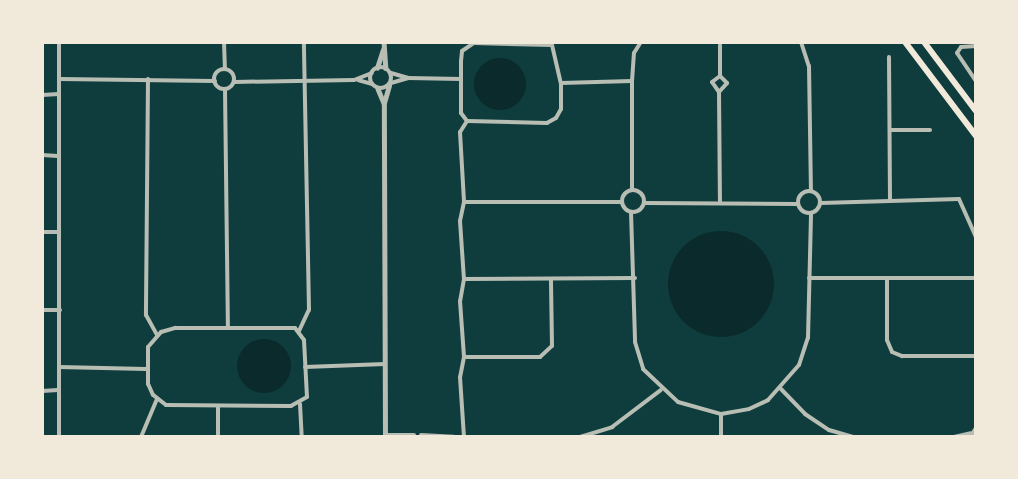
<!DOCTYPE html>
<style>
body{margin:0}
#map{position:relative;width:1018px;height:479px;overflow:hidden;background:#0f3d3e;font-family:"Exo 2",sans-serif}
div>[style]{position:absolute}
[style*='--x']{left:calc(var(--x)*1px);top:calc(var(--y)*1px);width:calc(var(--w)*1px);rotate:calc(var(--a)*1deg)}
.water>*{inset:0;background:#0a2a2b}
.round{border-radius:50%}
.minor>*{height:4px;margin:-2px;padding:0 2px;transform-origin:2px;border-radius:2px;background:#b8beb3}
.minor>.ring{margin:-2px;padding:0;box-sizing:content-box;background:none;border:4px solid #b8beb3;border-radius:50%}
.tertiary>*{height:4.5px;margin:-2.25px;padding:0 2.25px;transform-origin:2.25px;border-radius:2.25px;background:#b8beb3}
.tertiary>.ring{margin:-2.25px;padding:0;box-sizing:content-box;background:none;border:4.5px solid #b8beb3;border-radius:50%}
.primary>*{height:6px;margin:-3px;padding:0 3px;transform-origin:3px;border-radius:3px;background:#f1e9da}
span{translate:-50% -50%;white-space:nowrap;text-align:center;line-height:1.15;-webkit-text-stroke:5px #f1e9da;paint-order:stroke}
.frame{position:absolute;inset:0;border:44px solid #f1e9da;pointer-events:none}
</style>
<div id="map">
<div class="water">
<i class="round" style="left:474px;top:58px;width:52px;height:52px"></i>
<i class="round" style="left:668px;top:231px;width:106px;height:106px"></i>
<i class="round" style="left:237px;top:339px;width:54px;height:54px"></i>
</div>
<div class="minor">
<i style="--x:224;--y:42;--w:27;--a:88"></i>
<i style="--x:801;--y:42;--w:25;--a:72"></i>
<i style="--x:809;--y:66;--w:125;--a:89.1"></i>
<i style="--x:474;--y:43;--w:78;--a:1.5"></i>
<i style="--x:552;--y:45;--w:39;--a:77"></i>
<i style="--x:561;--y:83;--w:26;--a:90"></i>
<i style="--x:561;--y:109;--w:10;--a:119"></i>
<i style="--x:556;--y:118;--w:10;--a:151"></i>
<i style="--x:547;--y:123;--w:80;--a:-178.6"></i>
<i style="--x:467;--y:121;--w:10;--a:-127"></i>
<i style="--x:461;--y:113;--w:52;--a:-90"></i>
<i style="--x:461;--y:61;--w:10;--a:-84"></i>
<i style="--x:462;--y:51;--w:14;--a:-34"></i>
<i style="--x:976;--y:46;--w:15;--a:176"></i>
<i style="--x:961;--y:47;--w:7;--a:124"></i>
<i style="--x:957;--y:53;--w:34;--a:56"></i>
<i style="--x:889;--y:57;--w:144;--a:89.6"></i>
<i class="ring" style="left:214px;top:69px;width:16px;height:16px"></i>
<i style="--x:391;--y:73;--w:18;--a:16"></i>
<i style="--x:720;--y:76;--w:31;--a:-90"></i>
<i style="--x:59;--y:79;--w:156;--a:0.7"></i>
<i style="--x:148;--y:79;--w:236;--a:90.5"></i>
<i style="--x:146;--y:315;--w:23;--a:61"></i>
<i style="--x:358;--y:80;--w:15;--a:16"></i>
<i style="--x:234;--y:82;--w:120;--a:-1"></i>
<i style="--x:354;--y:80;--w:19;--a:-21"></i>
<i style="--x:391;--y:83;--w:18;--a:-16"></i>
<i style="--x:408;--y:78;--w:53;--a:1.1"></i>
<i style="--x:561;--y:83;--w:71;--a:-1.6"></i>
<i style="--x:225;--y:89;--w:239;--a:89.3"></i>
<i style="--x:719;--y:92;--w:109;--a:89.5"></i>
<i style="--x:719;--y:92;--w:12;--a:-48"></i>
<i style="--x:727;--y:83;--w:10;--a:-135"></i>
<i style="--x:719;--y:92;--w:12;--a:-125"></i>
<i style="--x:712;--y:82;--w:10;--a:-37"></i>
<i style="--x:42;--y:95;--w:17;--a:-3"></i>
<i style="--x:467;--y:121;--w:13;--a:122"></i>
<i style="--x:460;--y:132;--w:70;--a:86.7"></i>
<i style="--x:464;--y:202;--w:157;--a:0"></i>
<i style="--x:890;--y:130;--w:40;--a:0"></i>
<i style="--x:42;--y:155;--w:16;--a:4"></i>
<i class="ring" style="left:622px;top:190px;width:18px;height:18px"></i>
<i style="--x:632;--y:190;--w:109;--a:-90"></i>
<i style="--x:632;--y:81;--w:28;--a:-86"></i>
<i style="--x:634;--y:53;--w:13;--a:-58"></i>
<i class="ring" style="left:798px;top:191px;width:18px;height:18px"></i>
<i style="--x:464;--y:202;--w:19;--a:102"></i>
<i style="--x:460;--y:221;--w:58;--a:86.1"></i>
<i style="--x:464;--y:279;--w:171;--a:-0.3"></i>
<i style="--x:644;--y:203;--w:154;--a:0.4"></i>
<i style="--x:821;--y:203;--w:138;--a:-1.7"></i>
<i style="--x:959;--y:199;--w:42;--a:65.9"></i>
<i style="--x:631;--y:212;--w:130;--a:88.2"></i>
<i style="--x:635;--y:342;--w:28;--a:73"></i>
<i style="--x:643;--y:369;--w:48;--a:43.3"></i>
<i style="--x:678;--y:402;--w:45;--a:15.6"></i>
<i style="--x:721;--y:414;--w:28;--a:-10"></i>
<i style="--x:749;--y:409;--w:21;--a:-25"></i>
<i style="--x:768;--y:400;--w:47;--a:-48.5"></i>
<i style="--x:799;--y:365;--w:28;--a:-72"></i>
<i style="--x:808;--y:338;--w:125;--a:-88.6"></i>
<i style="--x:42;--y:232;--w:17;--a:0"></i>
<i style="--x:809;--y:278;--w:167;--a:0"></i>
<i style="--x:464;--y:279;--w:22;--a:100"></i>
<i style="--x:460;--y:301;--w:56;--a:85.9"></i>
<i style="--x:464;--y:357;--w:76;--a:0"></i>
<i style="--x:540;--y:357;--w:16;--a:-43"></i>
<i style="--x:552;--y:346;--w:67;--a:-90.9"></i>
<i style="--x:887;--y:279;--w:61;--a:90"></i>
<i style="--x:887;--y:340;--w:13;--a:67"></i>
<i style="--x:892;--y:352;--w:11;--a:22"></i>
<i style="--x:902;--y:356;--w:74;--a:0"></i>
<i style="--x:42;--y:310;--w:18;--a:0"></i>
<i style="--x:175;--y:328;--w:120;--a:0"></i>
<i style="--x:295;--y:328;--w:15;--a:53"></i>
<i style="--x:304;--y:340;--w:57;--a:87"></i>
<i style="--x:307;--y:397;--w:18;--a:151"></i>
<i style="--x:291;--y:406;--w:125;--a:-179.5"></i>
<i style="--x:166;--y:405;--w:16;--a:-142"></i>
<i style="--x:153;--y:395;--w:12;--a:-114"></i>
<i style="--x:148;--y:384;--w:37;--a:-90"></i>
<i style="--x:148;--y:347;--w:20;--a:-49"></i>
<i style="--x:161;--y:332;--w:15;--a:-16"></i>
<i style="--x:299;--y:331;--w:23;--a:-65"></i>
<i style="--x:309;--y:310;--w:268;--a:-91.1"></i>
<i style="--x:464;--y:357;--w:20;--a:101"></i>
<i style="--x:460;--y:377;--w:60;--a:86.2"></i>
<i style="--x:59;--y:367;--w:87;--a:1.3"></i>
<i style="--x:305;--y:367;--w:80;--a:-2.1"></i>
<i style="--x:781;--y:389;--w:35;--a:46"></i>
<i style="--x:805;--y:414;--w:29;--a:34"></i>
<i style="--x:829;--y:430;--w:26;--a:16"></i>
<i style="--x:42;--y:391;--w:16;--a:-4"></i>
<i style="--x:300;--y:404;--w:33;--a:87"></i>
<i style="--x:218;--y:406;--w:31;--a:90"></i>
<i style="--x:721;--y:414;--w:23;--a:90"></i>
<i style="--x:385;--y:435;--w:29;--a:0"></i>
<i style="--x:421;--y:435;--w:33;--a:3"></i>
<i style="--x:59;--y:437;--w:395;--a:-90"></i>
<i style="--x:141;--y:437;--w:41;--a:-67.2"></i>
<i style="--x:580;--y:437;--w:34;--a:-17"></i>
<i style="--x:612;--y:427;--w:61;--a:-37.1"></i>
<i style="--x:954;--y:437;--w:17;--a:-13"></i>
<i style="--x:970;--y:437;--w:11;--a:-56"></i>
</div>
<div class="tertiary">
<i style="--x:384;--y:42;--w:26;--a:86"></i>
<i class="ring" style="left:370px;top:67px;width:17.5px;height:17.5px"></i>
<i style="--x:377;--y:68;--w:19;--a:-72"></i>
<i style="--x:378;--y:89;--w:15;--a:67"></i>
<i style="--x:385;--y:437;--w:334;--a:-90.2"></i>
<i style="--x:384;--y:103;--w:18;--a:-74"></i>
</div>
<div class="primary">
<i style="--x:905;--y:42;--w:118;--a:52.9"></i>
<i style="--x:924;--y:42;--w:86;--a:53"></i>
</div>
<div class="frame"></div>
</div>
